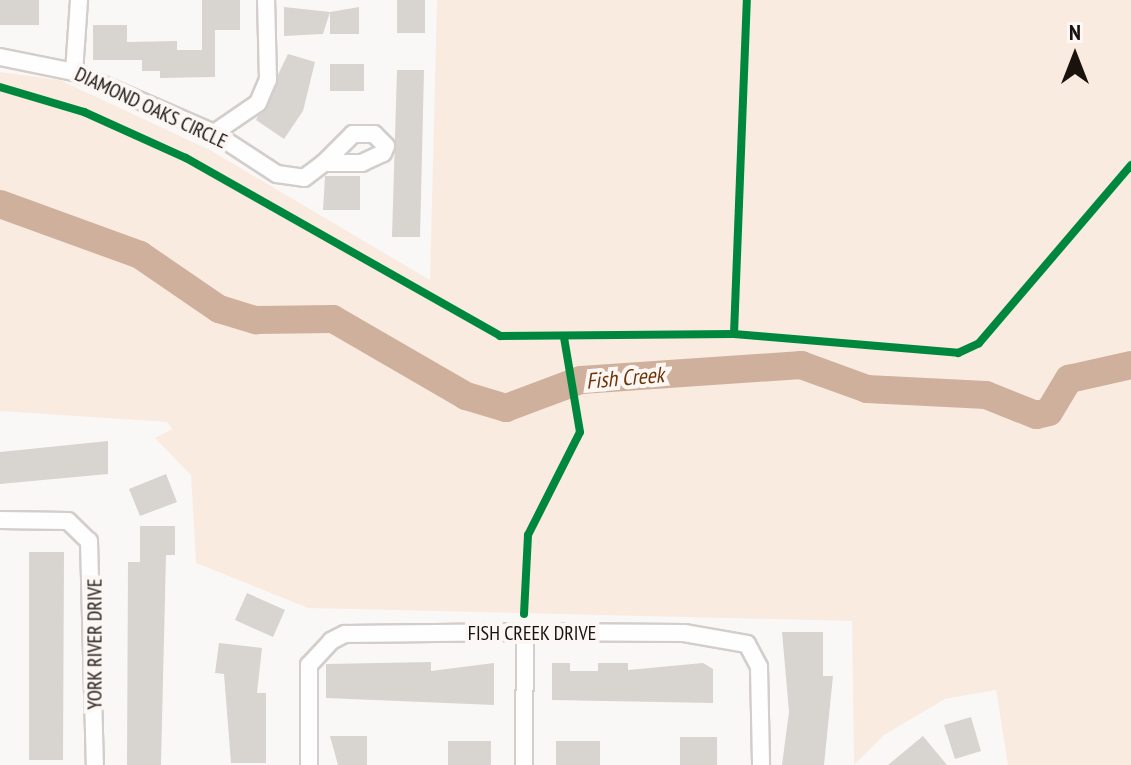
<!DOCTYPE html>
<style>
body{margin:0}
#map{position:relative;width:1131px;height:765px;overflow:hidden;background:#faf8f6;font-family:"PT Sans Narrow",sans-serif}
div>[style]{position:absolute}
[style*='--x']{left:calc(var(--x)*1px);top:calc(var(--y)*1px);width:calc(var(--w)*1px);rotate:calc(var(--a)*1deg)}
.green>*{inset:0;background:#faebe1}
.river>*{height:28px;margin:-14px;padding:0 14px;transform-origin:14px;border-radius:14px;background:#cfb09c}
.building>*{inset:0;background:#d8d4d0}
.roads{filter:drop-shadow(2px 0 #d3cecb) drop-shadow(-2px 0 #d3cecb) drop-shadow(0 2px #d3cecb) drop-shadow(0 -2px #d3cecb)}
.minor>*{height:16px;margin:-8px;padding:0 8px;transform-origin:8px;border-radius:8px;background:#fefefe}
.cycleway>*{height:8px;margin:-4px;padding:0 4px;transform-origin:4px;border-radius:4px;background:#00873e}
span{translate:-50% -50%;white-space:nowrap;text-align:center;line-height:1.15;-webkit-text-stroke:8px #fcf7f4;paint-order:stroke}
.street-label{font-size:20px;color:#19120d}
.water-label{font-size:22px;color:#6c3608;font-style:italic}
.north{position:absolute;left:1035px;top:16px;width:80px;height:80px;-webkit-text-stroke:6px #fcf7f4;paint-order:stroke;rotate:0deg;font-size:22px;font-weight:700;line-height:32px;text-align:center;color:#19120d}
.north::after{content:'';display:block;margin:auto;width:28px;height:36px;background:#19120d;clip-path:polygon(50% 0,100% 100%,50% 72%,0 100%)}
</style>
<div id="map">
<div class="green">
<i style="clip-path:polygon(437px 0,1131px 0,1131px 765px,1008px 765px,996px 690px,945px 699px,884px 735px,854px 765px,852px 621px,308px 608px,196px 563px,191px 475px,155px 438px,172px 429px,167px 422px,0 411px,0 72px,60px 80px,210px 150px,430px 280px)"></i>
</div>
<div class="river">
<i style="--x:0;--y:204;--w:149;--a:20"></i>
<i style="--x:140;--y:255;--w:96;--a:34.4"></i>
<i style="--x:219;--y:309;--w:39;--a:17"></i>
<i style="--x:256;--y:320;--w:77;--a:-0.7"></i>
<i style="--x:333;--y:319;--w:154;--a:30.1"></i>
<i style="--x:466;--y:396;--w:42;--a:16.7"></i>
<i style="--x:506;--y:408;--w:80;--a:-20.5"></i>
<i style="--x:581;--y:380;--w:221;--a:-3.9"></i>
<i style="--x:801;--y:365;--w:70;--a:20"></i>
<i style="--x:867;--y:389;--w:119;--a:2.9"></i>
<i style="--x:986;--y:395;--w:54;--a:21.8"></i>
<i style="--x:1036;--y:415;--w:13;--a:-13"></i>
<i style="--x:1049;--y:412;--w:39;--a:-59"></i>
<i style="--x:1069;--y:379;--w:64;--a:-12.7"></i>
</div>
<div class="building">
<i style="clip-path:polygon(0 0,39px 0,39px 25px,0 25px)"></i>
<i style="clip-path:polygon(202px 0,240px 0,240px 30px,215px 30px,215px 77px,160px 78px,160px 71px,142px 71px,142px 60px,93px 60px,93px 25px,127px 25px,127px 42px,177px 41px,177px 50px,202px 50px)"></i>
<i style="clip-path:polygon(397px 0,425px 0,425px 33px,397px 33px)"></i>
<i style="clip-path:polygon(284px 7px,330px 12px,323px 34px,284px 36px)"></i>
<i style="clip-path:polygon(359px 7px,359px 34px,330px 34px,330px 12px)"></i>
<i style="clip-path:polygon(288px 54px,315px 62px,303px 111px,284px 139px,256px 120px)"></i>
<i style="clip-path:polygon(330px 64px,364px 64px,364px 91px,330px 91px)"></i>
<i style="clip-path:polygon(397px 70px,424px 70px,420px 237px,392px 237px)"></i>
<i style="clip-path:polygon(325px 176px,360px 176px,360px 210px,323px 210px)"></i>
<i style="clip-path:polygon(108px 441px,108px 474px,0 484px,0 452px)"></i>
<i style="clip-path:polygon(166px 474px,177px 502px,140px 516px,129px 489px)"></i>
<i style="clip-path:polygon(140px 526px,175px 526px,175px 555px,166px 555px,161px 765px,127px 765px,128px 562px,140px 562px)"></i>
<i style="clip-path:polygon(29px 552px,64px 552px,63px 760px,29px 760px)"></i>
<i style="clip-path:polygon(247px 593px,285px 610px,273px 637px,235px 620px)"></i>
<i style="clip-path:polygon(782px 632px,823px 632px,823px 676px,833px 676px,824px 765px,782px 765px,789px 712px)"></i>
<i style="clip-path:polygon(219px 643px,262px 648px,257px 693px,266px 693px,266px 763px,231px 763px,224px 674px,215px 673px)"></i>
<i style="clip-path:polygon(431px 662px,431px 671px,494px 663px,494px 705px,326px 698px,326px 664px)"></i>
<i style="clip-path:polygon(552px 663px,570px 663px,570px 671px,598px 671px,598px 663px,628px 663px,628px 670px,703px 663px,713px 669px,713px 703px,552px 700px)"></i>
<i style="clip-path:polygon(971px 717px,981px 751px,955px 759px,944px 725px)"></i>
<i style="clip-path:polygon(330px 736px,367px 736px,367px 765px,338px 765px)"></i>
<i style="clip-path:polygon(923px 736px,947px 765px,888px 765px)"></i>
<i style="clip-path:polygon(680px 737px,717px 737px,717px 765px,680px 765px)"></i>
<i style="clip-path:polygon(448px 741px,491px 741px,491px 765px,448px 765px)"></i>
<i style="clip-path:polygon(556px 741px,600px 741px,600px 765px,556px 765px)"></i>
</div>
<div class="roads">
<div class="minor">
<i style="--x:0;--y:57;--w:76;--a:11.5"></i>
<i style="--x:74;--y:72;--w:153;--a:23.5"></i>
<i style="--x:214;--y:133;--w:75;--a:33.1"></i>
<i style="--x:277;--y:174;--w:27;--a:8"></i>
<i style="--x:304;--y:178;--w:25;--a:-37"></i>
<i style="--x:74;--y:72;--w:72;--a:-86"></i>
<i style="--x:214;--y:133;--w:53;--a:-34.3"></i>
<i style="--x:258;--y:103;--w:25;--a:-67"></i>
<i style="--x:268;--y:80;--w:80;--a:-91.4"></i>
<i style="--x:353;--y:134;--w:21;--a:0"></i>
<i style="--x:374;--y:134;--w:17;--a:45"></i>
<i style="--x:386;--y:146;--w:8;--a:113"></i>
<i style="--x:383;--y:153;--w:23;--a:155"></i>
<i style="--x:362;--y:163;--w:38;--a:180"></i>
<i style="--x:324;--y:163;--w:41;--a:-45"></i>
<i style="--x:0;--y:520;--w:68;--a:0.8"></i>
<i style="--x:68;--y:521;--w:29;--a:44"></i>
<i style="--x:89;--y:541;--w:224;--a:88.5"></i>
<i style="--x:309;--y:765;--w:100;--a:-90"></i>
<i style="--x:309;--y:665;--w:33;--a:-47"></i>
<i style="--x:331;--y:641;--w:16;--a:-27"></i>
<i style="--x:345;--y:634;--w:180;--a:-0.6"></i>
<i style="--x:525;--y:632;--w:159;--a:0.4"></i>
<i style="--x:684;--y:633;--w:64;--a:9.9"></i>
<i style="--x:747;--y:644;--w:26;--a:62"></i>
<i style="--x:759;--y:667;--w:98;--a:88.8"></i>
<i style="--x:524;--y:765;--w:133;--a:-89.6"></i>
</div>
</div>
<div class="cycleway">
<i style="--x:0;--y:87;--w:88;--a:16.6"></i>
<i style="--x:84;--y:112;--w:112;--a:24.3"></i>
<i style="--x:186;--y:158;--w:361;--a:29.5"></i>
<i style="--x:500;--y:336;--w:234;--a:-0.5"></i>
<i style="--x:734;--y:334;--w:225;--a:4.8"></i>
<i style="--x:958;--y:353;--w:23;--a:-25"></i>
<i style="--x:979;--y:343;--w:234;--a:-49.5"></i>
<i style="--x:734;--y:334;--w:334;--a:-87.8"></i>
<i style="--x:524;--y:614;--w:79;--a:-87.1"></i>
<i style="--x:528;--y:535;--w:115;--a:-63.2"></i>
<i style="--x:580;--y:432;--w:96;--a:-99.6"></i>
</div>
<div class="street-label">
<span style="left:151px;top:108px;rotate:25deg">DIAMOND OAKS CIRCLE</span>
<span style="left:532px;top:633px">FISH CREEK DRIVE</span>
<span style="left:95px;top:644px;rotate:-90deg">YORK RIVER DRIVE</span>
</div>
<div class="water-label">
<span style="left:625px;top:378px;rotate:-5deg">Fish Creek</span>
</div>
<div class="north">N</div>
</div>
